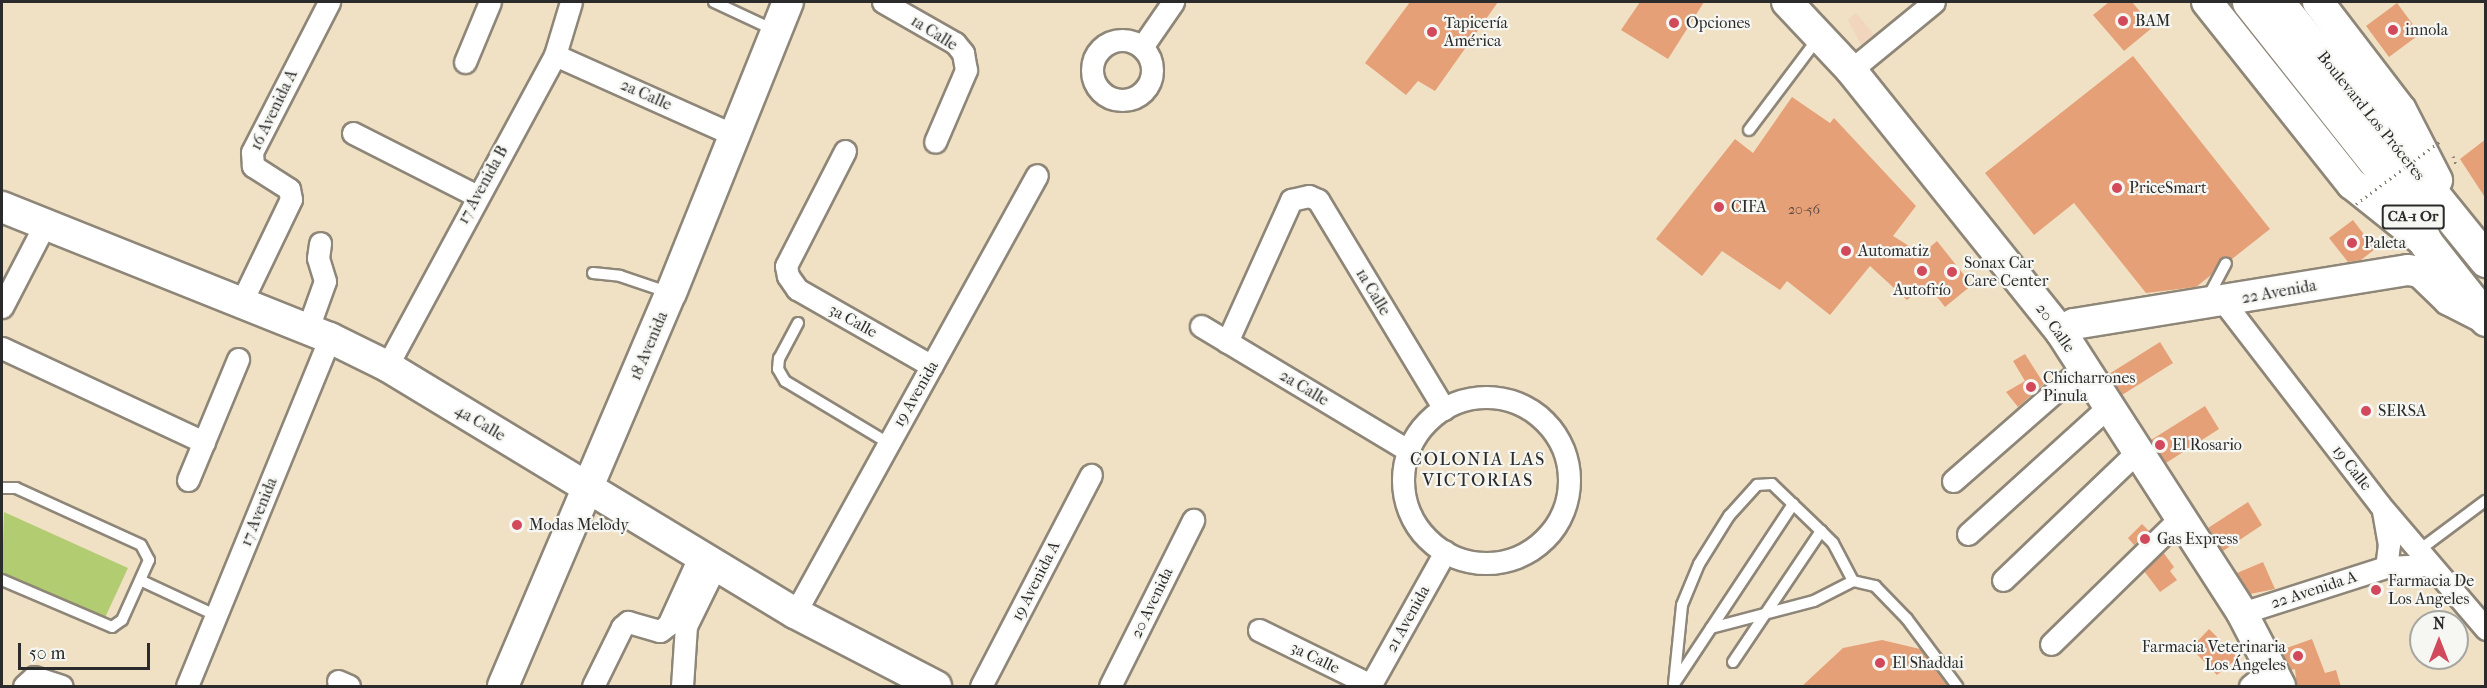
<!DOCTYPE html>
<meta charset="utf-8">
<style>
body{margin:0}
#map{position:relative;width:2487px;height:688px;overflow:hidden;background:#f0e1c4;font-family:"IM FELL French Canon",serif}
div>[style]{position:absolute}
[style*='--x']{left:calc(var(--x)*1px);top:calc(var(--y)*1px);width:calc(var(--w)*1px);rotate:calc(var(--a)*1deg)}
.built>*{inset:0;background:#f1d5bd}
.green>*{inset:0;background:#b2cc71}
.building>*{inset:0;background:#e5a078}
.highway-tunnel>*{height:33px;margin-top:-16.5px;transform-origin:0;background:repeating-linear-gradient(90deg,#c9bda5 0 33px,transparent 0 49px)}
.path>*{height:3px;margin-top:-1.5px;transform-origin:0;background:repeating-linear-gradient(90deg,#8e8678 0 1.5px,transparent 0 6px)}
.roads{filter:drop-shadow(2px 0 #8e8678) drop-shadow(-2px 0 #8e8678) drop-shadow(0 2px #8e8678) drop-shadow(0 -2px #8e8678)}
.lane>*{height:10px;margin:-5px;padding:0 5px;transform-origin:5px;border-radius:5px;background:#fff}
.street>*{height:21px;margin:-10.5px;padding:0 10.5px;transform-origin:10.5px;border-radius:10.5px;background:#fff}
.street>.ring{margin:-10.5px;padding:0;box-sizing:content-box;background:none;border:21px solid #fff;border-radius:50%}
.secondary>*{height:30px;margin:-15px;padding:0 15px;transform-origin:15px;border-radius:15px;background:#fff}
.highway>*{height:33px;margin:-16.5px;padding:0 16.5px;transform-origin:16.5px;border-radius:16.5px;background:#fff}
.path-bridge>*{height:3px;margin-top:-1.5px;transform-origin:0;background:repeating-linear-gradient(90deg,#8e8678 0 1.5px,transparent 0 6px)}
.dots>*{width:16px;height:16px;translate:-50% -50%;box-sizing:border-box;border:3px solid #f6f6f2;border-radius:50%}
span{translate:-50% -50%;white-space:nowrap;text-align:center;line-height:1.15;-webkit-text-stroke:4.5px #f6f6f2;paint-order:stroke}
.number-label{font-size:14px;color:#5a483e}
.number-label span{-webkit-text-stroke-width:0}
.shield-label span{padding:2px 4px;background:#f6f6f2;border:2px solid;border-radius:4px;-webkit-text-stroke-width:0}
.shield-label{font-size:15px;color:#2b2b2b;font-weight:700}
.poi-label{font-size:16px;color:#2b2b2b}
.left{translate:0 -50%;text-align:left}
.right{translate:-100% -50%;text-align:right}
.street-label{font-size:16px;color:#2b2b2b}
.neighbourhood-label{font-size:18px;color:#2b2b2b;letter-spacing:1.5px}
.frame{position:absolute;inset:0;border:3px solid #2b2b2b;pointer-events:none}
.north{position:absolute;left:2409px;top:610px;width:60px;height:60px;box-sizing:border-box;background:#f6f6f2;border:2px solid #a5a5a2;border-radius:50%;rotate:0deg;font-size:16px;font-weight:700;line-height:24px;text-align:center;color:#2b2b2b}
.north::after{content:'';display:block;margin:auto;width:21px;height:27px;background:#d1495b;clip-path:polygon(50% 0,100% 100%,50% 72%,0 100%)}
.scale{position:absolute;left:18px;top:643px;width:132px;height:27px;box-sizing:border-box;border:3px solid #2b2b2b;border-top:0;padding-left:8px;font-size:18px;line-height:21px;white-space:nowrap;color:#2b2b2b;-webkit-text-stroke:4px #f6f6f2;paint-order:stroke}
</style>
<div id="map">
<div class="built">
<i style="clip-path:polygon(1856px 13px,1874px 34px,1861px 45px,1848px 20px)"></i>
</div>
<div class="green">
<i style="clip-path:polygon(4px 512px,128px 568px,103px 622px,2px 576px)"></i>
</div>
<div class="building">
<i style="clip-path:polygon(1410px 2px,1498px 2px,1435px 91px,1418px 81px,1406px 95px,1365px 63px)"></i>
<i style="clip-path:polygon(1640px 2px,1704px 2px,1668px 59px,1621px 30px)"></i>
<i style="clip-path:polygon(2109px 2px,2132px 2px,2153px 27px,2124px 51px,2093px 15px)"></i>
<i style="clip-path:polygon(2397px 3px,2420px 34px,2389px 57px,2366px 26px)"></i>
<i style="clip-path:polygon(2133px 56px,2270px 229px,2232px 259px,2222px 257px,2211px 275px,2196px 287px,2146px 293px,2074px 203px,2034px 235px,1985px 173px)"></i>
<i style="clip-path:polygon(1792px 97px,1830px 123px,1834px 118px,1916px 206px,1893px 236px,1922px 254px,1937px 241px,1972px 285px,1945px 307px,1927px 284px,1907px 300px,1870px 266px,1830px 315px,1787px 281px,1780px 290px,1722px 251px,1702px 276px,1656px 239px,1735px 139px,1753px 153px)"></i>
<i style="clip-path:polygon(2486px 139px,2486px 199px,2460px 159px)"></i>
<i style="clip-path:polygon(2353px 220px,2375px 249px,2361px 260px,2348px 262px,2329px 238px)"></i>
<i style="clip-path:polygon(2160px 342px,2173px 363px,2122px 395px,2109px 374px)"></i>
<i style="clip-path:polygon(2025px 354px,2044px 384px,2018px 407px,2006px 392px,2025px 381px,2013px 361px)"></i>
<i style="clip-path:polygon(2205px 406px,2219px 429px,2166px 463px,2151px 440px)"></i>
<i style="clip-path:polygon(2248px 502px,2262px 525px,2223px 551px,2208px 528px)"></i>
<i style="clip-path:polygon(2142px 524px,2149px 531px,2134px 545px,2128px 538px)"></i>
<i style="clip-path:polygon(2163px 552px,2174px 567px,2170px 571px,2177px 580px,2160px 592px,2144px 571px)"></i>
<i style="clip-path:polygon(2263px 562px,2275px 589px,2250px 594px,2237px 573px)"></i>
<i style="clip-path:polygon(2209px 629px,2238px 658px,2217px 675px,2191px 648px)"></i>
<i style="clip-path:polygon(2312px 639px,2325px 673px,2336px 670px,2341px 687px,2297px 687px,2295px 669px,2291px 670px,2281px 650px)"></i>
<i style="clip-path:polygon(1882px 640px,1920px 649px,1948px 687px,1801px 687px,1843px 648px)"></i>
</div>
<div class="highway-tunnel">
<i style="--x:2300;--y:2;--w:52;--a:52"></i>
</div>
<div class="path">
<i style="--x:2453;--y:156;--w:12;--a:70"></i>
</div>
<div class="roads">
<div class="lane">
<i style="--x:714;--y:2;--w:68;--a:25.1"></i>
<i style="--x:1749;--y:130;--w:116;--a:-53"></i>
<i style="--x:593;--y:273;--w:27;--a:6"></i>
<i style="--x:620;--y:276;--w:53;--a:18.8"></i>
<i style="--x:2208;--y:297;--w:38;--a:-62"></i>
<i style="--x:798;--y:323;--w:40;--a:118"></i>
<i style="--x:779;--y:358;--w:11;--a:95"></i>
<i style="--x:778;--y:369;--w:14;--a:60"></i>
<i style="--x:785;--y:381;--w:120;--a:31"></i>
<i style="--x:2;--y:488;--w:14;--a:0"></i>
<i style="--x:16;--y:488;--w:137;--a:24.5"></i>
<i style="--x:141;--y:545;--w:17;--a:62"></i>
<i style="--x:149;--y:560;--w:66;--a:114.2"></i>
<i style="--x:122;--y:620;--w:12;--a:145"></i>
<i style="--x:112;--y:627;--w:120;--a:-156.9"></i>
<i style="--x:2418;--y:551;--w:84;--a:-36.7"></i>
<i style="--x:142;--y:581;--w:83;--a:25"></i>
<i style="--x:1711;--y:628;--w:106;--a:-14.7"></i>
<i style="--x:1814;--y:601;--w:44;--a:-27.1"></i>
<i style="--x:1853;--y:581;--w:23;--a:13"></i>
<i style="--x:1875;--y:586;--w:46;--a:45.9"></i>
<i style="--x:1907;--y:619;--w:84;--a:53.3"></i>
<i style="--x:1733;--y:662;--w:158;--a:-56.1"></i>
<i style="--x:1674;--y:684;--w:79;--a:-84.2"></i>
<i style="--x:1682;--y:605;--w:44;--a:-67.5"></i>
<i style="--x:1699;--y:564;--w:57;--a:-58"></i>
<i style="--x:1729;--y:516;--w:42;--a:-47.9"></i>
<i style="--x:1757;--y:485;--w:15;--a:-4"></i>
<i style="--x:1772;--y:484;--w:68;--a:43.8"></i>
<i style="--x:1821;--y:531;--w:17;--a:45"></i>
<i style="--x:1833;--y:543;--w:43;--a:62.2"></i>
<i style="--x:1674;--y:684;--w:216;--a:-56.5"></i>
</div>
<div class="street">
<i style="--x:883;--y:2;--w:83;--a:29.7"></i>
<i style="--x:955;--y:43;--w:13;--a:51"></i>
<i style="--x:963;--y:53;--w:17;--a:80"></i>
<i style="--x:966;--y:70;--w:78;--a:113.3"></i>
<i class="ring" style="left:1092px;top:40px;width:39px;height:39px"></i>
<i style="--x:1142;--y:47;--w:55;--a:-55.4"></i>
<i style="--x:555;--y:55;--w:198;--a:24.1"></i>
<i style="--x:465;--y:62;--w:65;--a:-67.4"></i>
<i style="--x:1851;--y:70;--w:107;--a:-39.3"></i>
<i style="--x:353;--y:133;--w:139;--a:26.9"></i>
<i style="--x:845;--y:151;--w:129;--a:117.2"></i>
<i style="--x:786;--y:266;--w:10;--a:79"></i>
<i style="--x:788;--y:276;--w:16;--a:55"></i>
<i style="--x:797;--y:289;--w:155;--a:29.7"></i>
<i style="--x:2223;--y:301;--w:257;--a:52.4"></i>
<i style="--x:2380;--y:505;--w:163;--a:49.5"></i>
<i style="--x:241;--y:303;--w:115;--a:-64.3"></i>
<i style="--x:291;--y:199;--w:10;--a:-101"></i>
<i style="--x:289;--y:189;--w:43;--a:-147.4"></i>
<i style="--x:253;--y:166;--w:14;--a:-94"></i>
<i style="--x:252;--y:152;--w:169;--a:-62.8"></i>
<i style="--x:2;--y:307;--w:93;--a:-62.6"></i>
<i style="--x:1201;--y:326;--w:243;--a:31"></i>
<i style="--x:307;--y:331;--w:53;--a:-70.2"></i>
<i style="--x:325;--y:281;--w:24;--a:-107"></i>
<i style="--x:318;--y:258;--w:15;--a:-82"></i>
<i style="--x:1227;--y:342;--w:156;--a:-65.7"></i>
<i style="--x:1291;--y:200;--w:18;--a:-13"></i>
<i style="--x:1309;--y:196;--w:10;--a:24"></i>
<i style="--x:1318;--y:200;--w:244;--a:58.9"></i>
<i style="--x:2;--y:348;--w:223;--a:25"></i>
<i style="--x:387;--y:366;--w:353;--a:-61.6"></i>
<i style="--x:555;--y:55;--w:55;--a:-73.2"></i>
<i class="ring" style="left:1403px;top:397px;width:145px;height:145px"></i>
<i style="--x:188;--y:480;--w:131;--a:-67.5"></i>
<i style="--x:1953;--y:481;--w:171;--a:-41.2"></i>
<i style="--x:2383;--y:511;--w:34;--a:80"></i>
<i style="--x:2389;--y:544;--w:23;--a:97"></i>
<i style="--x:1968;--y:534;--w:189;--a:-42.2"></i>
<i style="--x:2003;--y:580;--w:185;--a:-43.7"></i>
<i style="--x:795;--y:613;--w:500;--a:-61.08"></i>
<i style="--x:2242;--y:613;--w:151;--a:-17.7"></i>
<i style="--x:2386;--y:567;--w:44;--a:-2.6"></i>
<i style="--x:1259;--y:630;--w:125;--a:26.2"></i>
<i style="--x:2051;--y:644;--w:179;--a:-44.3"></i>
<i style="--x:338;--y:681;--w:12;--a:24"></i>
<i style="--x:24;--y:686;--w:13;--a:-42"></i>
<i style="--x:34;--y:677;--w:29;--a:18"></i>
<i style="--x:187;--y:686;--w:376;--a:-67.7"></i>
<i style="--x:593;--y:686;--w:66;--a:-63.8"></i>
<i style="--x:622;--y:627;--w:8;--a:-40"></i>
<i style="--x:628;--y:622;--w:33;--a:16"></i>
<i style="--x:660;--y:631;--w:10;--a:-37"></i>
<i style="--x:668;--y:625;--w:77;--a:-65.4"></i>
<i style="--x:682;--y:686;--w:60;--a:-86.2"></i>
<i style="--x:686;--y:626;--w:68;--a:-63.8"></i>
<i style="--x:981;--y:686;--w:238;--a:-62.5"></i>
<i style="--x:1110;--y:686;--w:186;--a:-63.4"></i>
<i style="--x:1370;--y:686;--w:154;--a:-60.8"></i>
<i style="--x:2250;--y:686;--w:28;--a:-39"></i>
</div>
<div class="secondary">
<i style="--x:1787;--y:2;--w:93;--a:46.7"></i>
<i style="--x:1851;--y:70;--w:336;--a:51.3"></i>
<i style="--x:2061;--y:332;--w:334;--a:57.2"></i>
<i style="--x:2242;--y:613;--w:82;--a:62.5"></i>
<i style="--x:2207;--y:2;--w:233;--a:51.5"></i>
<i style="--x:2352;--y:184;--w:95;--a:38.6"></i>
<i style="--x:2318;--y:2;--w:136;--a:52.5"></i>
<i style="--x:2401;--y:110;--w:79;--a:62.8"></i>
<i style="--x:2;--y:207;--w:353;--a:21.8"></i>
<i style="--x:330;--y:338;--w:64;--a:26.2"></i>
<i style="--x:387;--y:366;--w:477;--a:31.2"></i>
<i style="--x:795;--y:613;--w:159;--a:27.4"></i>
<i style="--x:2061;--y:332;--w:15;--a:-32"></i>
<i style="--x:2074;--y:324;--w:338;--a:-9.2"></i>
<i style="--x:2408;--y:270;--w:12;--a:9"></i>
<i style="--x:2420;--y:272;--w:40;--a:44"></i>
<i style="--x:2449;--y:300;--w:39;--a:27"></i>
<i style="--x:503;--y:686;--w:427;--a:-66.9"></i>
<i style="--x:671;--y:293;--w:314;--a:-68.1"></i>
</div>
<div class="highway">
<i style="--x:2249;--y:2;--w:248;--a:51.7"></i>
<i style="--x:2403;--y:197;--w:51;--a:63.4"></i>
<i style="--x:2426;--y:243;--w:97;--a:51.7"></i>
<i style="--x:2281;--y:7;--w:326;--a:51"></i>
</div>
</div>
<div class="path-bridge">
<i style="--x:2356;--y:204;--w:107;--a:-36.7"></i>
</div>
<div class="dots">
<i style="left:2123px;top:21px;background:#d1495b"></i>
<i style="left:1674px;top:23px;background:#d1495b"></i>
<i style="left:2393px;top:30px;background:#d1495b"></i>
<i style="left:1432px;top:32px;background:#d1495b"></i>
<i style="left:2117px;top:188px;background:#d1495b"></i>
<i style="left:1719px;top:207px;background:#d1495b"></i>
<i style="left:2352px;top:243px;background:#d1495b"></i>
<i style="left:1846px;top:251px;background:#d1495b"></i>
<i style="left:1922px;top:271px;background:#d1495b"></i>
<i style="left:1952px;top:272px;background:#d1495b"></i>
<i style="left:2031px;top:387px;background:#d1495b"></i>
<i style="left:2366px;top:411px;background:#d1495b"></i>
<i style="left:2160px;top:445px;background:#d1495b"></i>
<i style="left:517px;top:525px;background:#d1495b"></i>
<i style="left:2145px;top:539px;background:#d1495b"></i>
<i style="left:2376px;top:590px;background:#d1495b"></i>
<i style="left:2298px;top:656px;background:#d1495b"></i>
<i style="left:1880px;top:663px;background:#d1495b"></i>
</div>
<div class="number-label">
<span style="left:1804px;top:210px">20-56</span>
</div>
<div class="shield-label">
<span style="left:2413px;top:217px">CA-1 Or</span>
</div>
<div class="poi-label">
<span class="left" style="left:2135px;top:21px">BAM</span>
<span class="left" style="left:1444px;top:32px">Tapicería<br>América</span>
<span class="left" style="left:1686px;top:23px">Opciones</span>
<span class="left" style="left:2405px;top:30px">innola</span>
<span class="left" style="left:2129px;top:188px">PriceSmart</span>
<span class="left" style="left:1731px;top:207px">CIFA</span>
<span class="left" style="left:2364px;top:243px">Paleta</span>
<span class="left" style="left:1858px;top:251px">Automatiz</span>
<span class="left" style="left:1964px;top:272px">Sonax Car<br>Care Center</span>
<span style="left:1922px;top:290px">Autofrío</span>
<span class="left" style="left:2043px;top:387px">Chicharrones<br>Pinula</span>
<span class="left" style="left:2378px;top:411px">SERSA</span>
<span class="left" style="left:2172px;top:445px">El Rosario</span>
<span class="left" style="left:529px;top:525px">Modas Melody</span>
<span class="left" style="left:2157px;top:539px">Gas Express</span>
<span class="left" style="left:2388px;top:590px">Farmacia De<br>Los Angeles</span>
<span class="right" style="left:2286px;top:656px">Farmacia Veterinaria<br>Los Ángeles</span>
<span class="left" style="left:1892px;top:663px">El Shaddai</span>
</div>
<div class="street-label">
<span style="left:934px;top:33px;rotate:32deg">1a Calle</span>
<span style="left:646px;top:95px;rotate:24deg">2a Calle</span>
<span style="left:274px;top:110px;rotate:-64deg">16 Avenida A</span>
<span style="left:2371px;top:116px;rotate:51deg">Boulevard Los Próceres</span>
<span style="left:483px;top:185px;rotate:-61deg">17 Avenida B</span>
<span style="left:1373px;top:292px;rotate:59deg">1a Calle</span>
<span style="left:2279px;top:292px;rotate:-10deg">22 Avenida</span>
<span style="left:853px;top:321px;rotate:29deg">3a Calle</span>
<span style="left:2055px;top:328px;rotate:55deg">20 Calle</span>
<span style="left:649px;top:346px;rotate:-67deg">18 Avenida</span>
<span style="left:1304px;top:388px;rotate:31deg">2a Calle</span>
<span style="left:916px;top:394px;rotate:-60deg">19 Avenida</span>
<span style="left:480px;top:423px;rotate:31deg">4a Calle</span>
<span style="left:2352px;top:468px;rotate:52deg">19 Calle</span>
<span style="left:259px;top:512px;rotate:-68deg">17 Avenida</span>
<span style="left:1036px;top:581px;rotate:-63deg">19 Avenida A</span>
<span style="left:2314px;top:590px;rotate:-18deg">22 Avenida A</span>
<span style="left:1152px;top:603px;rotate:-64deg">20 Avenida</span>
<span style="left:1408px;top:619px;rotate:-61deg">21 Avenida</span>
<span style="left:1315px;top:658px;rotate:26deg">3a Calle</span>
</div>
<div class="neighbourhood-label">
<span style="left:1478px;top:471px">COLONIA LAS<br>VICTORIAS</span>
</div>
<div class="frame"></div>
<div class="north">N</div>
<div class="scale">50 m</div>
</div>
